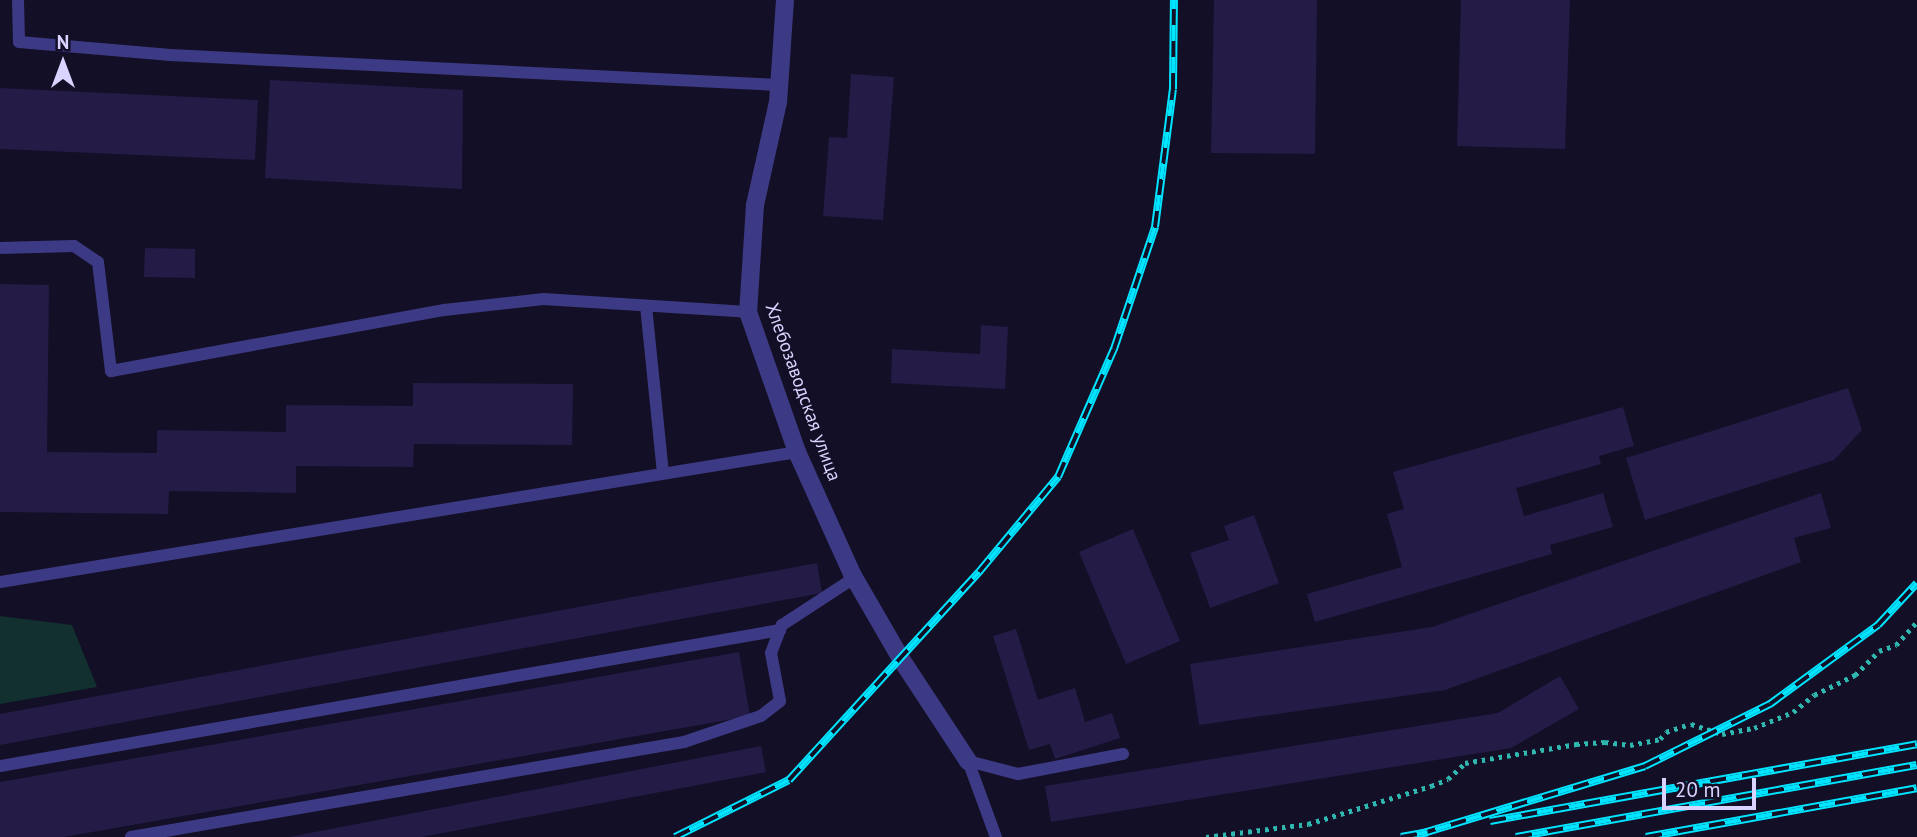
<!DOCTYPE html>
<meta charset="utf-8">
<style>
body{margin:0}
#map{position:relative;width:1917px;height:837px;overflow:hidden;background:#130f26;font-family:"PT Sans",sans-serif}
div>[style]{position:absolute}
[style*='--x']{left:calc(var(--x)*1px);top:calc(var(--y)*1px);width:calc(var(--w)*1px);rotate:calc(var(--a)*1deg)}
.green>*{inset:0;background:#12302f}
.building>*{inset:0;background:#241b47}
.path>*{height:4.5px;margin-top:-2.25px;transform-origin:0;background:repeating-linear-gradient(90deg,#2fb8b0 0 3.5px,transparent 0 8.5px)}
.lane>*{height:12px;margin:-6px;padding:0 6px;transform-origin:6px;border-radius:6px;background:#3d3a85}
.street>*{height:18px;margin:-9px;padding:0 9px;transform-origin:9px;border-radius:9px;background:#3d3a85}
.rail>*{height:8px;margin-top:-4px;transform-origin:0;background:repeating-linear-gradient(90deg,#130f26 0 16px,#00e5ff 0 32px);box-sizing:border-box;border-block:2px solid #00e5ff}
span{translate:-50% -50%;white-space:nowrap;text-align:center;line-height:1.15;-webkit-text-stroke:5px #130f26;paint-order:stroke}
.street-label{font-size:19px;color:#d9d4ff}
.north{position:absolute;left:28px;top:28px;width:70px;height:70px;-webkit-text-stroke:5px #130f26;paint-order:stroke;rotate:0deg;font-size:19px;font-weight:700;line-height:28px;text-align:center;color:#d9d4ff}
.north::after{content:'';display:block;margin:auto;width:24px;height:32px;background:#d9d4ff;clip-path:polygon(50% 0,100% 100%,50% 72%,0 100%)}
.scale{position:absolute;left:1662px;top:778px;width:94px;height:32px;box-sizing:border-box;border:4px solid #d9d4ff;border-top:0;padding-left:9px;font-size:21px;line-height:24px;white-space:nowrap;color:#d9d4ff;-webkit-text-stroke:5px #130f26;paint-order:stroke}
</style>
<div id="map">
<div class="green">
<i style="clip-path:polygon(0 616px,72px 625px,97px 687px,0 704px)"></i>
</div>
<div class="building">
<i style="clip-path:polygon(1214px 0,1317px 0,1315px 154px,1211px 153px)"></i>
<i style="clip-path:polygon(1461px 0,1570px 0,1565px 149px,1457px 146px)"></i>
<i style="clip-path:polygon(851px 74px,894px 77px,883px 220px,823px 216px,829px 137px,847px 138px)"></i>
<i style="clip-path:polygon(270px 80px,463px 90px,462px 189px,265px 178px)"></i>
<i style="clip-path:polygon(0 88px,258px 100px,255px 160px,0 149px)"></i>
<i style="clip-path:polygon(145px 248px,195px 249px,195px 278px,144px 277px)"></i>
<i style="clip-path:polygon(0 284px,49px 285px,47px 452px,157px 453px,157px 430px,286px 432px,286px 405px,413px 406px,413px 383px,573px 384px,572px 445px,414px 444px,413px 467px,296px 466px,296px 493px,169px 491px,168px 514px,0 512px)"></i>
<i style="clip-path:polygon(981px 325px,1008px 327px,1005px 389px,891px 383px,892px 349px,980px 354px)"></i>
<i style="clip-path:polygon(1848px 388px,1862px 430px,1834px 460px,1645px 520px,1626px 458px)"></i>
<i style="clip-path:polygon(1623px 407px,1634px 446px,1599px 456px,1601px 464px,1516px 488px,1524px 516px,1603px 493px,1613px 527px,1550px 545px,1552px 554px,1315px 622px,1307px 594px,1402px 567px,1387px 514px,1404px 509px,1393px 472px)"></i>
<i style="clip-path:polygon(1821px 493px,1831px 528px,1794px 538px,1801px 562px,1445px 690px,1199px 725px,1190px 664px,1432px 627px)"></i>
<i style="clip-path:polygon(1254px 515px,1279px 583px,1210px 608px,1190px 553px,1229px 540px,1224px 526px)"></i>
<i style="clip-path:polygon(1133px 529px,1180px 641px,1126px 664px,1079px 552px)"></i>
<i style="clip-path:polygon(817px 563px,822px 593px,0 745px,0 714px)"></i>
<i style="clip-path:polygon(1016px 629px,1038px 700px,1075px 688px,1085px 722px,1112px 713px,1120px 738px,1055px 759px,1050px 744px,1029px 750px,993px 636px)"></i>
<i style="clip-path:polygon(739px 652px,750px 716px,64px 837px,0 837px,0 782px)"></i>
<i style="clip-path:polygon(1560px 676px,1579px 709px,1511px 748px,1051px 822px,1045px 786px,1498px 713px)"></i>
<i style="clip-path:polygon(761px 746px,766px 772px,422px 837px,289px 837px)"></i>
</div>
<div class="path">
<i style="--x:1206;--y:837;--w:103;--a:-7.3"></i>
<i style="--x:1308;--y:824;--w:129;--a:-17.2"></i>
<i style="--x:1431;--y:786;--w:18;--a:-22"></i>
<i style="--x:1448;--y:779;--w:23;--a:-43"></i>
<i style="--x:1465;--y:763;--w:113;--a:-9.7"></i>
<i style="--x:1576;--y:744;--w:29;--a:-4"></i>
<i style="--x:1605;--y:742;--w:25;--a:7"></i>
<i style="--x:1630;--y:745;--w:31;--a:-11"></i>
<i style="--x:1660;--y:739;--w:9;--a:-49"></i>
<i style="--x:1666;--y:732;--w:26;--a:-18"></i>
<i style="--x:1691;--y:724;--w:33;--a:18"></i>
<i style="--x:1722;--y:734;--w:33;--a:-11"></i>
<i style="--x:1754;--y:728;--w:42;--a:-22.3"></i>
<i style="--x:1793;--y:712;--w:27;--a:-39"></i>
<i style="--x:1814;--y:695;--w:46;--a:-26"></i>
<i style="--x:1855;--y:675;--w:34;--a:-45"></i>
<i style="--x:1879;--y:651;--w:18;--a:-19"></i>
<i style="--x:1896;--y:645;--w:31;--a:-48"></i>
</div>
<div class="lane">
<i style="--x:18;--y:0;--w:42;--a:88.6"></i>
<i style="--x:19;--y:42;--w:152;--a:4.9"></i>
<i style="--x:170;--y:55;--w:610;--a:2.82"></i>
<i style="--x:0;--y:248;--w:74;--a:-1.5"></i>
<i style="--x:74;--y:246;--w:29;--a:34"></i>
<i style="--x:98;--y:262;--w:110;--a:83.2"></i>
<i style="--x:111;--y:371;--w:339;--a:-10.4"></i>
<i style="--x:444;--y:310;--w:100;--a:-6.3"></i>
<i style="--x:543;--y:299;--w:205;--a:3.6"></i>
<i style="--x:646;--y:306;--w:168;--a:84.2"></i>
<i style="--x:0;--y:582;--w:808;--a:-9.26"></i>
<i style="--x:968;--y:761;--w:52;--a:14.6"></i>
<i style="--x:1018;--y:774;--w:107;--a:-10.8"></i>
<i style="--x:968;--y:761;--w:81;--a:69.8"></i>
<i style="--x:0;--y:766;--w:792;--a:-9.89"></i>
<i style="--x:131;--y:837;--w:561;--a:-9.75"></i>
<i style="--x:684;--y:742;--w:81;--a:-18.7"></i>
<i style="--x:761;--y:716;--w:24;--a:-38"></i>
<i style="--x:780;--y:701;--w:49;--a:-100.6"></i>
<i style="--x:771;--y:653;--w:30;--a:-69"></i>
<i style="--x:782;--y:625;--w:86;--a:-33.1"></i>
</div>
<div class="street">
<i style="--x:785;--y:0;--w:102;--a:93.9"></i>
<i style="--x:778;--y:102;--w:106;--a:102.6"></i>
<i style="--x:755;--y:205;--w:107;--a:93.7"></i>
<i style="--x:748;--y:312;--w:148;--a:70.7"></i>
<i style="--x:797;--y:452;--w:134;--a:65.7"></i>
<i style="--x:852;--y:574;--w:98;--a:60"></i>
<i style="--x:901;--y:659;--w:122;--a:56.7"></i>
</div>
<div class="rail">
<i style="--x:1490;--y:821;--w:434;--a:-10.2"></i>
<i style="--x:1420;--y:834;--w:235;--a:-16.8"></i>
<i style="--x:1645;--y:766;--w:140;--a:-26.4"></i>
<i style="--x:1770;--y:704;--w:134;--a:-36.2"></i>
<i style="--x:1878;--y:625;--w:57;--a:-47.1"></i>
<i style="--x:675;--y:837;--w:127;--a:-26.6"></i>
<i style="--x:789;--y:780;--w:282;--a:-47.6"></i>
<i style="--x:979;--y:572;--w:124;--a:-50.3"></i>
<i style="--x:1058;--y:477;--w:140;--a:-66.4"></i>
<i style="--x:1114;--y:349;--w:129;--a:-71.4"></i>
<i style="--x:1155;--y:227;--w:139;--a:-82.6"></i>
<i style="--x:1173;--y:89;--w:89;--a:-89.4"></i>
<i style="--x:1401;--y:837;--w:27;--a:-10"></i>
<i style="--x:1516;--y:837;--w:407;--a:-10.2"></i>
<i style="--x:1646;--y:837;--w:275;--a:-10.2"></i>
</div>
<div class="street-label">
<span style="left:803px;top:392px;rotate:70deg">Хлебозаводская улица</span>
</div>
<div class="north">N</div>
<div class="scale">20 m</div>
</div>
